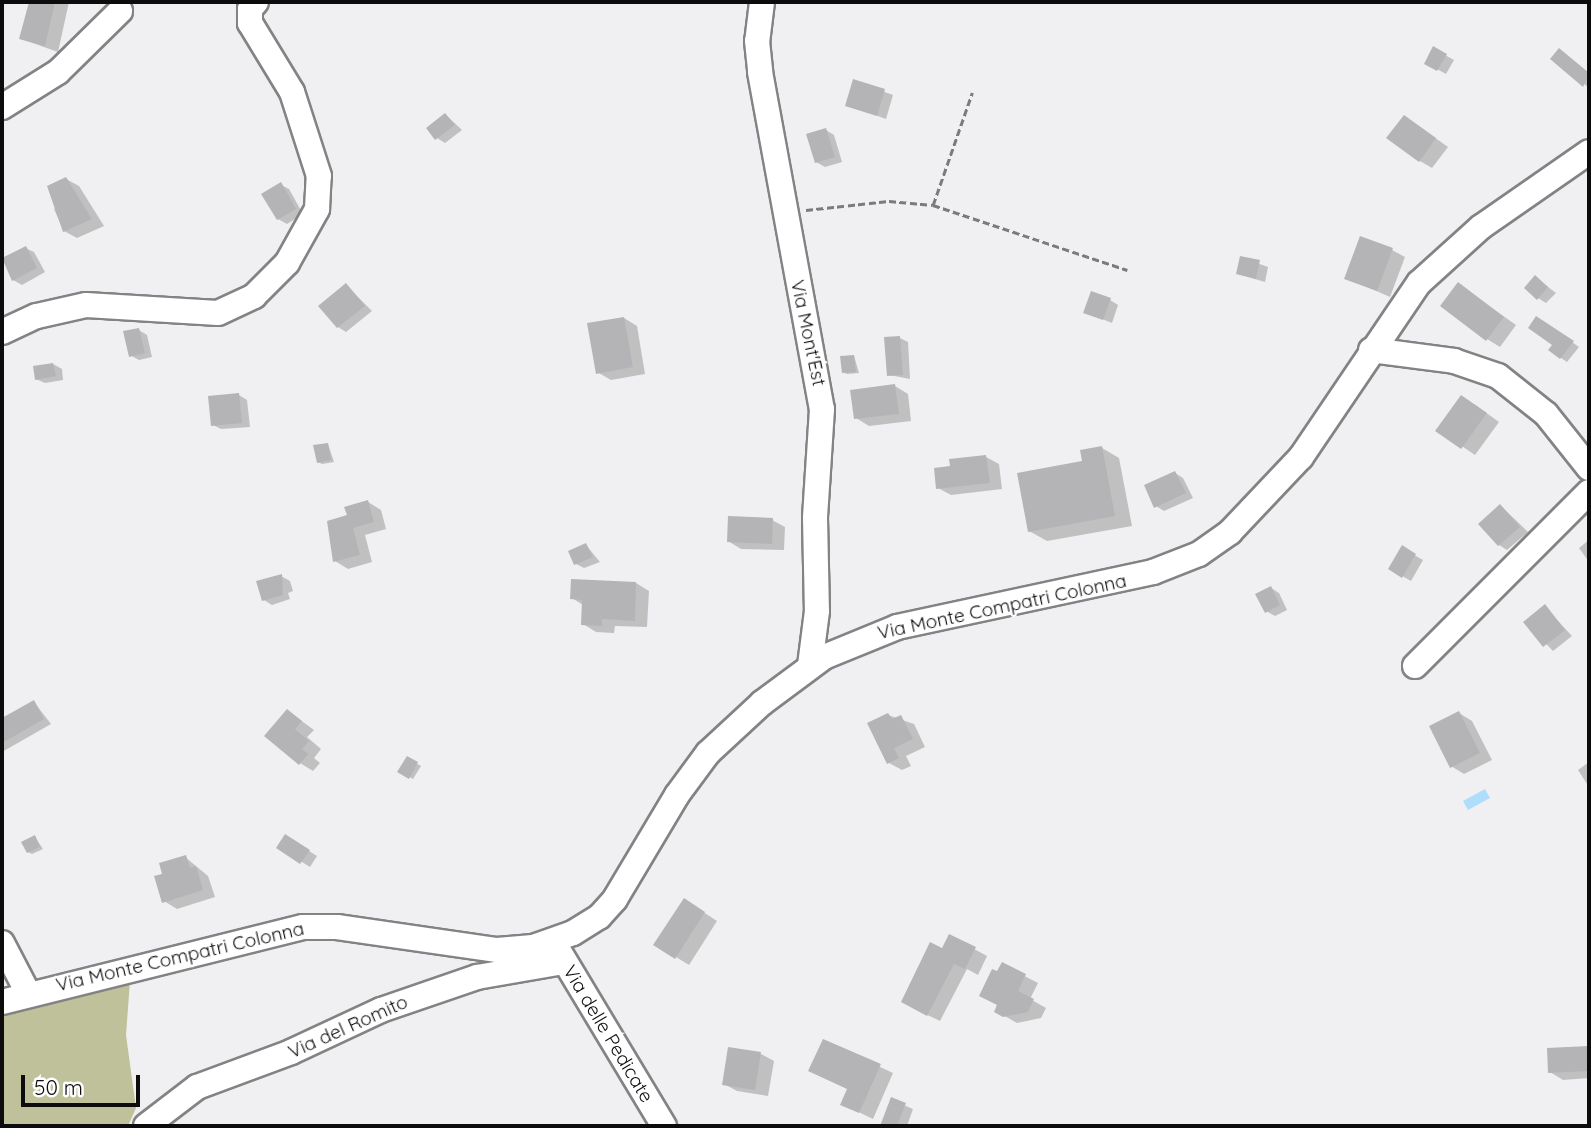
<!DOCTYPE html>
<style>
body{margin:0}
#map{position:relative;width:1591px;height:1128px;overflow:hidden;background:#f0f0f2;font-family:Quicksand,sans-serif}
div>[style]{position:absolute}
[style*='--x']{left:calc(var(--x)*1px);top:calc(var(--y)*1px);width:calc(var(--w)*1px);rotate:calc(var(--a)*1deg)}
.green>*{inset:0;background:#bec199}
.water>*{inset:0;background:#aedefc}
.shadow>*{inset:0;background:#0003}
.building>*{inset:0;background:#b4b4b6}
.path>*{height:2.5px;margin-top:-1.25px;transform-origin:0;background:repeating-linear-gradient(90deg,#7b7b7c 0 7px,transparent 0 10.5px)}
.roads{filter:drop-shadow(2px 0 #838385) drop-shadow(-2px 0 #838385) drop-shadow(0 2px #838385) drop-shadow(0 -2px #838385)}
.minor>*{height:24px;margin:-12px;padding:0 12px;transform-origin:12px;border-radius:12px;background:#fff}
span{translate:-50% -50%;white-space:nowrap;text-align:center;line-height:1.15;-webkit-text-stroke:5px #fff;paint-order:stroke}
.street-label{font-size:19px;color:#0c0c0c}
.frame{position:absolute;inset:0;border:4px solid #0c0c0c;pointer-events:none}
.scale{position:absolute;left:21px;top:1075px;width:119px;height:32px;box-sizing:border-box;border:4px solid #0c0c0c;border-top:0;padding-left:9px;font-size:21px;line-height:24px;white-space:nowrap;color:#0c0c0c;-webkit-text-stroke:5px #fff;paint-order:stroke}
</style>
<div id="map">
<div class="green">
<i style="clip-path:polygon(130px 981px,126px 1035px,136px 1108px,128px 1126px,2px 1126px,2px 1012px)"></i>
</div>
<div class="water">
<i style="clip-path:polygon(1485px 789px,1490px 798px,1468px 810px,1463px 801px)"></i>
</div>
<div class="shadow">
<i style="clip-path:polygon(31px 2px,69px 2px,58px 52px,21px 39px)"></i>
<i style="clip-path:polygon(1434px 49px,1454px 60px,1446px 74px,1426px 63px)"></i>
<i style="clip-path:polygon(1560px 50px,1589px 73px,1589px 88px,1553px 58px)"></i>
<i style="clip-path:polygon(854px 81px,893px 95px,886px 119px,847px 105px)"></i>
<i style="clip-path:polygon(446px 115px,462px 130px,445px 143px,437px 138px)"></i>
<i style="clip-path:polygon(1417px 125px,1448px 147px,1432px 168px,1420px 161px)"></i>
<i style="clip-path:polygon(826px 130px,834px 135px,842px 162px,825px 167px,816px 162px)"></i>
<i style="clip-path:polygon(66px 179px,79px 186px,104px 226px,77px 238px,64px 231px,54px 209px,59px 206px)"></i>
<i style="clip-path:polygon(281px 185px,289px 189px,303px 214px,287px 224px,278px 219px)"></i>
<i style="clip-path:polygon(25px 248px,34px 252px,45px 272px,22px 285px,13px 280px)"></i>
<i style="clip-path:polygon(1392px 250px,1405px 257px,1390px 297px,1347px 278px)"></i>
<i style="clip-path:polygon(1242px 258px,1268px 267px,1265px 282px,1238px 274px)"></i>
<i style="clip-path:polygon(1535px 277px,1556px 293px,1546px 303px,1538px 298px)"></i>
<i style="clip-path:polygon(1458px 284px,1516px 325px,1500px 347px,1487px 339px)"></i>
<i style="clip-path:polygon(346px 285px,372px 311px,346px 332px,338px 327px)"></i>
<i style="clip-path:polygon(1110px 300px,1118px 305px,1112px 323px,1085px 312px)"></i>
<i style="clip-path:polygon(624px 318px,637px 326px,645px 374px,611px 380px,597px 372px)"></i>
<i style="clip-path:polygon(1544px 322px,1579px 347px,1567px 362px,1561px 358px)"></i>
<i style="clip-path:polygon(139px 330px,147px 335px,152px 357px,139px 360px,130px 355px)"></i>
<i style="clip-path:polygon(900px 338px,908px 342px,910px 379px,889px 375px)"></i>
<i style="clip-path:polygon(854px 356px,859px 373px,847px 374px,843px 372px)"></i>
<i style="clip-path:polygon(53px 364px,62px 369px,63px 380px,45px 383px,36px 379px)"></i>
<i style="clip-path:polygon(895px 386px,908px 394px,911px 421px,869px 426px,856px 418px)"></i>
<i style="clip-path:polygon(239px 395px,247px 400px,250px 427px,221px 429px,213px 425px)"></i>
<i style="clip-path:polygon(1474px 404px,1499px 422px,1475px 455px,1438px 430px)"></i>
<i style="clip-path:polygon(328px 444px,334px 462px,322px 464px,318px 462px)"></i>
<i style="clip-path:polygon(1102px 448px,1119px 458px,1132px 526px,1047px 541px,1029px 531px,1084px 463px)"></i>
<i style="clip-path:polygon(986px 457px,999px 464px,1002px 489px,951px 495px,938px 488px,952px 468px)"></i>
<i style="clip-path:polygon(1175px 473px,1183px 478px,1193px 498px,1164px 511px,1156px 506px)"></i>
<i style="clip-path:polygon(368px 502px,381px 510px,386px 529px,365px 535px,372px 562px,348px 569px,335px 561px,349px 516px)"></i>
<i style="clip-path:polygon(1501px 506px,1528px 532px,1507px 550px,1499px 545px)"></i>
<i style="clip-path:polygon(772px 520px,785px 527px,784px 550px,741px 549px,728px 541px)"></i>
<i style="clip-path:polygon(1589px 540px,1589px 562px,1579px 548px)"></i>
<i style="clip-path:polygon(586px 545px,600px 562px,584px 568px,576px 564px)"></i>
<i style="clip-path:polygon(1402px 548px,1423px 560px,1411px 581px,1390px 569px)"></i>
<i style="clip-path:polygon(281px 576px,290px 581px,293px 591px,288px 593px,290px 599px,272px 605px,264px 600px)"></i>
<i style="clip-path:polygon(636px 583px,649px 591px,647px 627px,615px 626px,614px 633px,596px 632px,583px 624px,583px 605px,572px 598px)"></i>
<i style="clip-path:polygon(1271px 588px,1279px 593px,1287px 610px,1275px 616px,1266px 611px)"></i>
<i style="clip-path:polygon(1545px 607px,1572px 636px,1553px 651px,1525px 622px)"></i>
<i style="clip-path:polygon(34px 702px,51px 724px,2px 752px,2px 718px)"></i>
<i style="clip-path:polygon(288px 711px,314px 730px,307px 737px,321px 749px,314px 758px,320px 763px,313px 771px,300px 763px)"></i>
<i style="clip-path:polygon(1459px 713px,1472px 721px,1492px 760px,1464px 774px,1451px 766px)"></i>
<i style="clip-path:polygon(888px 715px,914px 724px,925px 747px,906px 756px,911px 766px,902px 770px,889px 763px)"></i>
<i style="clip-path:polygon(407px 758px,421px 766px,413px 779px,400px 772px)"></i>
<i style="clip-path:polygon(1589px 762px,1589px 787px,1578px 770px)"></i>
<i style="clip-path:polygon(35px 837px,43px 849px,32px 854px,28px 852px)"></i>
<i style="clip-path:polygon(293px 841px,317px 856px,310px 867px,278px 847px)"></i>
<i style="clip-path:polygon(185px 857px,208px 876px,215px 897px,177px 909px,164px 901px,164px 875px)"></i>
<i style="clip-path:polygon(697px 908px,717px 921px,689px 965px,676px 957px)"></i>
<i style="clip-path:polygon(950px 936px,987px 956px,978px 975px,967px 969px,940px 1021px,915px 1009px)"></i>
<i style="clip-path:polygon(1003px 965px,1038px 983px,1030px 999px,1046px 1008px,1041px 1018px,1017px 1023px,996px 1011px)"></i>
<i style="clip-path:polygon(824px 1041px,893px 1073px,873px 1119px,842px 1104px,848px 1089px)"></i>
<i style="clip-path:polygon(1589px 1048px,1589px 1078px,1563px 1080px,1550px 1072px,1549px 1050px)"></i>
<i style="clip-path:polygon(761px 1054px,774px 1061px,768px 1096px,737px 1091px,724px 1084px)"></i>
<i style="clip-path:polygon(892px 1100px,913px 1109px,907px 1126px,882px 1126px)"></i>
</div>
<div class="building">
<i style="clip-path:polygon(29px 2px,55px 2px,45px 46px,19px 39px)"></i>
<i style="clip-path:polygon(1433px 46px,1447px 54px,1437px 71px,1424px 64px)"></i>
<i style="clip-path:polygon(1559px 48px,1589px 73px,1583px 87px,1550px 59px)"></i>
<i style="clip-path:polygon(853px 79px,885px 89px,877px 116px,845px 106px)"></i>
<i style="clip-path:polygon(445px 113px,455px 125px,435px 140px,426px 128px)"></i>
<i style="clip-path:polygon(1404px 115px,1436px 138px,1419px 162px,1386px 138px)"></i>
<i style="clip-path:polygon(826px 128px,835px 157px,815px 163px,806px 134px)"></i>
<i style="clip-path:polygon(66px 177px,92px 219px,63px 232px,47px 186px)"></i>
<i style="clip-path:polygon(281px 182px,296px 209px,277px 220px,261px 194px)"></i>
<i style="clip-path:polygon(1360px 236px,1393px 248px,1377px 291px,1344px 279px)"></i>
<i style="clip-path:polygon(26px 246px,37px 268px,12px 281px,2px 258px)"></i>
<i style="clip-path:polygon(1240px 256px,1260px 260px,1256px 279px,1236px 274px)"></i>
<i style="clip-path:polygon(1535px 275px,1548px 287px,1537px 300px,1524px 288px)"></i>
<i style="clip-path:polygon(1458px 282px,1504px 317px,1486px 341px,1440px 306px)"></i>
<i style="clip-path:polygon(346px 283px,365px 306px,337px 328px,318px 306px)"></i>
<i style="clip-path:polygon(1091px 291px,1111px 298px,1103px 320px,1083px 313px)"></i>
<i style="clip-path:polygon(1536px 316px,1574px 341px,1560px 359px,1548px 350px,1552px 345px,1528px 328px)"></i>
<i style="clip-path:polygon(624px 317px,633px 367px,596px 374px,587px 323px)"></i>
<i style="clip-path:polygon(139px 328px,145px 353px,129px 357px,123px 331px)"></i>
<i style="clip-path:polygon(900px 336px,903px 375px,887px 376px,884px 337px)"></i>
<i style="clip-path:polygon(854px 355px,856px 372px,842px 373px,840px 356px)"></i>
<i style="clip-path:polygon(53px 363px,56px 376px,35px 380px,33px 366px)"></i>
<i style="clip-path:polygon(895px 384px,899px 414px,854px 419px,850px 390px)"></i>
<i style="clip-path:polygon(239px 393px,242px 423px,211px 426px,208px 396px)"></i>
<i style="clip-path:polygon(1461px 395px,1487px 413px,1461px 449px,1435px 431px)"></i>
<i style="clip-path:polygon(328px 443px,331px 460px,317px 463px,313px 445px)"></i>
<i style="clip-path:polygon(1102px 446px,1115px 516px,1028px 532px,1017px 473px,1082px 461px,1080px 450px)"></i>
<i style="clip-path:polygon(986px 455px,990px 483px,936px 489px,934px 468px,950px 466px,949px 459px)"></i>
<i style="clip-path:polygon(1175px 471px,1186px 493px,1154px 508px,1144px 485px)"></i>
<i style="clip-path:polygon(368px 500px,374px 522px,353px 528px,360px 555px,333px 562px,327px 521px,347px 515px,344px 507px)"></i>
<i style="clip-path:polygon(1500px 504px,1520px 527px,1498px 546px,1478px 524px)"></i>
<i style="clip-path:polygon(728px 516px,773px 518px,772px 544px,727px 542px)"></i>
<i style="clip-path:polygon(586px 543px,593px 557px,574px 565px,568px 551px)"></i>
<i style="clip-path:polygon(1402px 545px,1416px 554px,1402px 578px,1388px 569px)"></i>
<i style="clip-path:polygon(282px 574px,283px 595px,262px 601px,256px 581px)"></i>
<i style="clip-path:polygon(571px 579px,636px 582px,635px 621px,602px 619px,602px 626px,581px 625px,582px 600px,570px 599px)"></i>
<i style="clip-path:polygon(1271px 586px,1280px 605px,1265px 613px,1255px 594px)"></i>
<i style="clip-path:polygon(1545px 604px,1565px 630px,1543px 647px,1523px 622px)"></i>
<i style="clip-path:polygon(34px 700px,44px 719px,2px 743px,2px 718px)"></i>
<i style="clip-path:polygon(287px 709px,302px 721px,295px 729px,309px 741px,302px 749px,308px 754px,299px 765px,264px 736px)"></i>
<i style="clip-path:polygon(1459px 711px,1480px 753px,1450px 768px,1429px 726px)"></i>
<i style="clip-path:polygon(888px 713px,892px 719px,901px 715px,913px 739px,894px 748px,899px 758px,887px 764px,867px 723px)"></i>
<i style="clip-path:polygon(407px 756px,418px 762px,409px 779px,397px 772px)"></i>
<i style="clip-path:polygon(285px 834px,310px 850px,300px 864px,276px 848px)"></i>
<i style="clip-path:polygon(35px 835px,40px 847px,27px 853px,21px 842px)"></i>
<i style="clip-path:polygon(186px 855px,190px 868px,196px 866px,203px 890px,162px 903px,154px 876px,162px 874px,159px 863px)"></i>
<i style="clip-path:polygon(684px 898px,705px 912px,675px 959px,653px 945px)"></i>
<i style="clip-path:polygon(949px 934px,976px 947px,965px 969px,954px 964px,927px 1016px,901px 1002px,930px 942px,942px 948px)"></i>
<i style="clip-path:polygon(1002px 962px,1026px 974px,1018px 991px,1034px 999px,1028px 1012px,1003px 1017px,994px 1012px,997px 1005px,979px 996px,992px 969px,997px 971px)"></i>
<i style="clip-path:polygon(823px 1039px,881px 1064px,859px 1113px,840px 1105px,847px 1089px,808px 1071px)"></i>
<i style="clip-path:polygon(1589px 1046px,1589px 1071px,1548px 1073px,1547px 1048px)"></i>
<i style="clip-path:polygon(728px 1047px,761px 1052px,755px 1090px,722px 1085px)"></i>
<i style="clip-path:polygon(891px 1097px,906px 1103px,897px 1126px,880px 1126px)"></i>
</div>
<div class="path">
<i style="--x:933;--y:205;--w:205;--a:18.5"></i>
<i style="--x:806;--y:210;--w:83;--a:-6.2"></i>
<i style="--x:889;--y:201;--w:44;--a:5.2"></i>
<i style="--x:933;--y:205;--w:119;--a:-70.8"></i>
</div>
<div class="roads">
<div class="minor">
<i style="--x:762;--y:2;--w:39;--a:97"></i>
<i style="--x:757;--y:41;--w:31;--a:84"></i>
<i style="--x:760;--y:72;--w:343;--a:79.6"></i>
<i style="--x:822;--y:409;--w:109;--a:93.7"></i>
<i style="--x:815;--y:518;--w:93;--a:88.8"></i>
<i style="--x:817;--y:611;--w:55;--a:97.3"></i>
<i style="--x:2;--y:107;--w:66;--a:-32"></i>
<i style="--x:58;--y:72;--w:87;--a:-44.5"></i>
<i style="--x:2;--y:332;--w:38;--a:-25"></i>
<i style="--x:37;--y:316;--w:50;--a:-12.7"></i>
<i style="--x:86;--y:305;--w:132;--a:3.5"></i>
<i style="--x:218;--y:313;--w:40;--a:-25"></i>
<i style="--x:254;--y:296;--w:47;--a:-45"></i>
<i style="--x:287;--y:263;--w:62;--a:-60.9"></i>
<i style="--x:317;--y:209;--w:33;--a:-87"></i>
<i style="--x:319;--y:176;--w:88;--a:-107.8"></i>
<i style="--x:292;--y:92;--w:81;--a:-121.3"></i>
<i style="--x:250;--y:23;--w:14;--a:-90"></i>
<i style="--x:250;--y:9;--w:9;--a:-49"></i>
<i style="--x:1371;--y:350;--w:84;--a:7.5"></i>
<i style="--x:1454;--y:361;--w:46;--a:18.8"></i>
<i style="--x:1498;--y:376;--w:61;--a:38.4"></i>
<i style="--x:1546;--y:414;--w:69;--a:51.5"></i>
<i style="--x:1415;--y:666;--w:246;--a:-45"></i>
<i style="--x:2;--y:943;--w:56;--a:62.5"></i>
<i style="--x:557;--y:948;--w:208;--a:59"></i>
<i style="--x:2;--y:1002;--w:310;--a:-14"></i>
<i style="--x:303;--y:927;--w:34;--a:0"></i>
<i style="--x:337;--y:927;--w:162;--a:8.2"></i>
<i style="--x:497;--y:950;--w:36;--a:-5"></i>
<i style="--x:533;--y:947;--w:42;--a:-19.3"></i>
<i style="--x:573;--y:933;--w:31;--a:-32"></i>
<i style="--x:599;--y:917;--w:24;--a:-48"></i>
<i style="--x:615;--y:899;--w:121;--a:-59.2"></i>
<i style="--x:677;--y:795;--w:52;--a:-53.6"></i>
<i style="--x:708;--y:753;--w:74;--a:-42.8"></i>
<i style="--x:762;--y:703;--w:77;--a:-36.6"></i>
<i style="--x:824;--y:657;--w:79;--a:-22.3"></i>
<i style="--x:897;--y:627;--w:262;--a:-12.1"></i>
<i style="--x:1153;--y:572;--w:49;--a:-21.4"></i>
<i style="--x:1199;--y:554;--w:38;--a:-35"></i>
<i style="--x:1230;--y:532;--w:103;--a:-46.6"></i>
<i style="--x:1301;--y:457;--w:210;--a:-55.9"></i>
<i style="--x:1419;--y:283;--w:84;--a:-42.1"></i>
<i style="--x:1481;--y:227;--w:131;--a:-34.8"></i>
<i style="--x:146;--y:1126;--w:64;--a:-37.4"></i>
<i style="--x:197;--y:1087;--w:100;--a:-20.4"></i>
<i style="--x:291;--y:1052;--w:99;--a:-25"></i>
<i style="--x:381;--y:1010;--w:102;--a:-19"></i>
<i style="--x:477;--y:977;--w:88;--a:-9.8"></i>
</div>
</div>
<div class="street-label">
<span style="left:808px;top:333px;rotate:78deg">Via Mont'Est</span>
<span style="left:1002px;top:607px;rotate:-12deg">Via Monte Compatri Colonna</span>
<span style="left:180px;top:957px;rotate:-13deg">Via Monte Compatri Colonna</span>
<span style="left:348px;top:1027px;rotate:-24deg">Via del Romito</span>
<span style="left:608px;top:1034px;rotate:59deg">Via delle Pedicate</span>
</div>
<div class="frame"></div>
<div class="scale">50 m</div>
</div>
